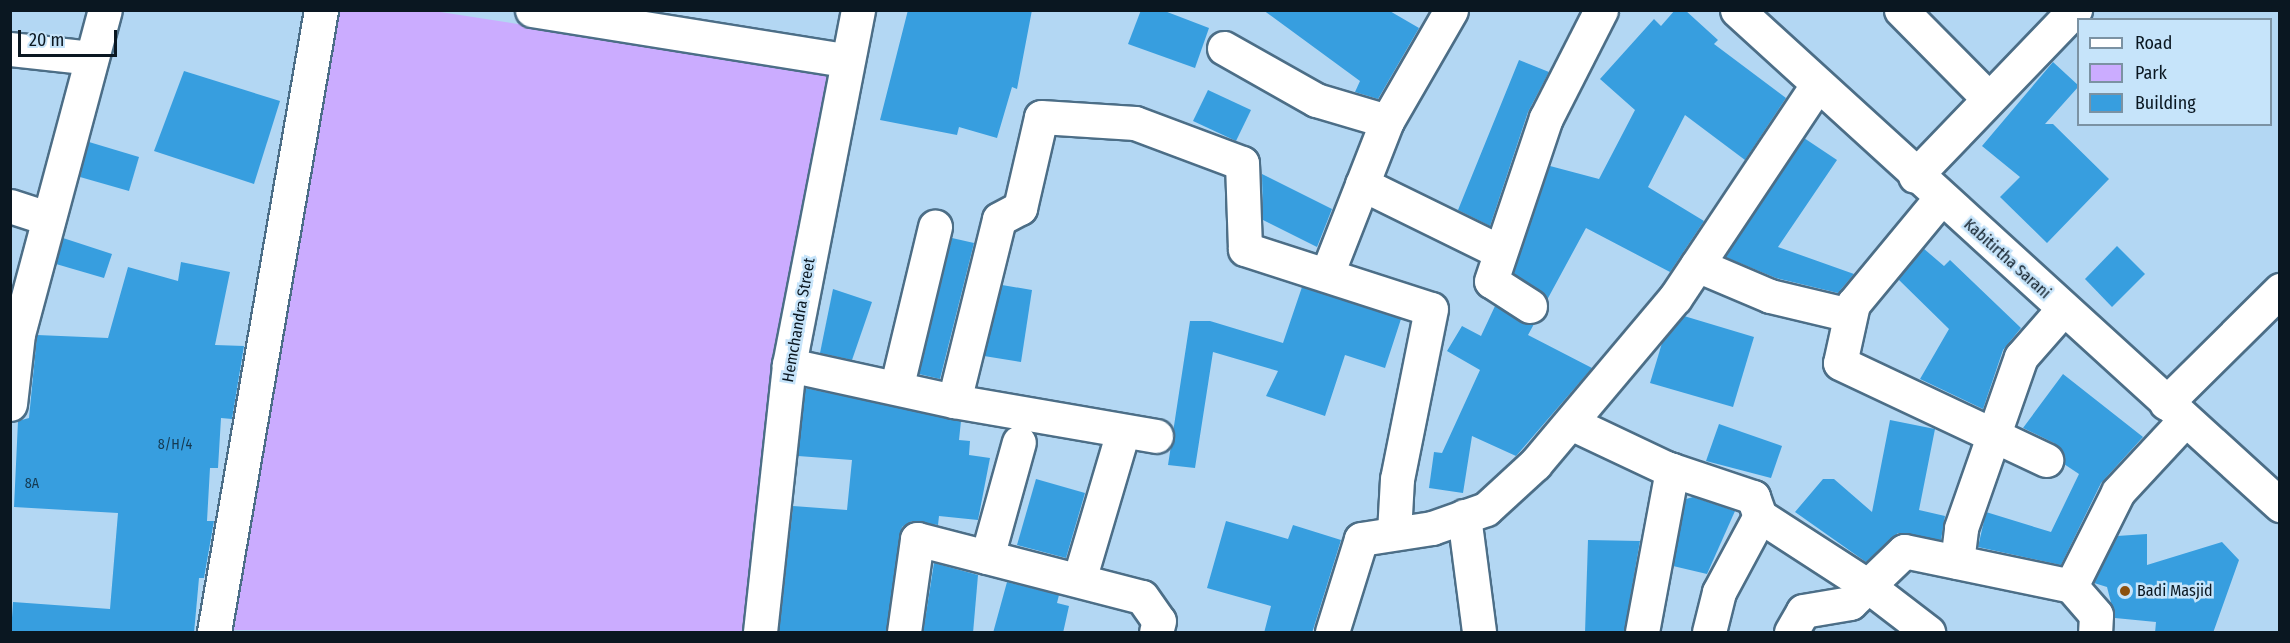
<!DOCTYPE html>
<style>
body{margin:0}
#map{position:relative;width:2290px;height:643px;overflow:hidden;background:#b3d7f3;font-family:"Fira Sans Condensed",sans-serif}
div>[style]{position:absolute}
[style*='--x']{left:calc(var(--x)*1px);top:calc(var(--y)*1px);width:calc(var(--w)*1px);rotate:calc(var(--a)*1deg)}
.green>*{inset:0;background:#cbacff}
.building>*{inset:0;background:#379edf}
.roads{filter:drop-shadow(2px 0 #4c6e87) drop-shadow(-2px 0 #4c6e87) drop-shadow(0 2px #4c6e87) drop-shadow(0 -2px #4c6e87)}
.minor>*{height:33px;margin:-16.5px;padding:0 16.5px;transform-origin:16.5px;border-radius:16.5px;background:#fff}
.dots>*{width:16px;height:16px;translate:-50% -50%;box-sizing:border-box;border:3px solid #c6e4fa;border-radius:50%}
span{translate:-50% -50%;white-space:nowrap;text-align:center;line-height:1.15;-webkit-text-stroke:5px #c6e4fa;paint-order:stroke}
.number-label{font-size:14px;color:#153950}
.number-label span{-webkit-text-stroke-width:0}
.street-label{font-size:16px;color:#0a1721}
.poi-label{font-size:16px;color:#0a1721}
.left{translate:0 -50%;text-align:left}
.frame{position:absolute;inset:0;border:12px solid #0a1721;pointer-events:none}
.legend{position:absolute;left:2077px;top:18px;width:195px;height:108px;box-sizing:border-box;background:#c6e4fa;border:2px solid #7b92a3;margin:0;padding:8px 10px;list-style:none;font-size:18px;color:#0a1721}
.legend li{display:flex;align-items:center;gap:12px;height:30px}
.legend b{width:30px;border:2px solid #7b92a3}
.scale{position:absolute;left:18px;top:30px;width:99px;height:27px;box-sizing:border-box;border:3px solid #0a1721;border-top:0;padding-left:8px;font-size:18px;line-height:21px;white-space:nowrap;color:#0a1721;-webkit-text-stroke:4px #c6e4fa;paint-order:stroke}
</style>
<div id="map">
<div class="green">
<i style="clip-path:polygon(334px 11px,434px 11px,827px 72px,752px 632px,234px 630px)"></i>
</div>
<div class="building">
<i style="clip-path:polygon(908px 10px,1032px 10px,1017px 89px,1012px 87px,997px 138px,959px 127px,957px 135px,880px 120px)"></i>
<i style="clip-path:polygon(1141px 10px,1162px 10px,1209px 28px,1195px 68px,1128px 44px)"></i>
<i style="clip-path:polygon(1263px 10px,1388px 10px,1419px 28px,1378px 99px,1355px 92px,1360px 81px)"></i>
<i style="clip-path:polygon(1675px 10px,1685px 10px,1718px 40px,1714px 44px,1786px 98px,1745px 160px,1685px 115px,1648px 187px,1704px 221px,1670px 272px,1586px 228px,1547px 300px,1513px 273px,1550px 166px,1599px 179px,1635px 110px,1600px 79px,1654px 19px,1661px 26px)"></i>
<i style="clip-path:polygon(1519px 60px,1549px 72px,1528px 112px,1490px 226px,1458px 210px)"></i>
<i style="clip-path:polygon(2053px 62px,2079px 86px,2045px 124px,2053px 124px,2109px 179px,2047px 243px,2000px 197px,2020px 177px,1982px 146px)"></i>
<i style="clip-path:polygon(184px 71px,280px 101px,254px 184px,154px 151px)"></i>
<i style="clip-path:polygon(1208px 90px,1251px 110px,1236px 141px,1193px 121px)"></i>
<i style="clip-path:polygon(1804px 138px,1837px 160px,1778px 247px,1854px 274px,1838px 293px,1776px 278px,1725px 257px)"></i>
<i style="clip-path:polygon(89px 142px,139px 157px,129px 191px,80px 177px)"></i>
<i style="clip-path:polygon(1262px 174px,1332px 209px,1317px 247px,1263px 220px)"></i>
<i style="clip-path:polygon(63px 238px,112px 254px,104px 278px,56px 264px)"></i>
<i style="clip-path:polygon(952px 238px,974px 243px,940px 379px,919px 374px)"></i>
<i style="clip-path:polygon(2117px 246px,2145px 274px,2112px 307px,2085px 279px)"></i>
<i style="clip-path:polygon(1923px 248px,1944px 266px,1950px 260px,2021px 328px,2003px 350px,1983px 409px,1920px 379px,1949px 329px,1898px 279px)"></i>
<i style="clip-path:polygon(181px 262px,230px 272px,215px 345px,244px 346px,232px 419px,221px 418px,218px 468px,210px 468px,207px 521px,214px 521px,204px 578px,199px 578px,194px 633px,11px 633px,13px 602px,110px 609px,118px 513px,14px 507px,18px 421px,29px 418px,37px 335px,108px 338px,128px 267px,178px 281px)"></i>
<i style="clip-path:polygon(1002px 285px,1032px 290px,1021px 362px,984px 356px)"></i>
<i style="clip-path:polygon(1302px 287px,1401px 319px,1385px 368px,1345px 355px,1325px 416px,1266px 396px,1278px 371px,1213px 352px,1195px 468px,1168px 465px,1190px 321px,1210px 321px,1283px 343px)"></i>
<i style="clip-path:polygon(833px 289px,872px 302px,852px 360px,820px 353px)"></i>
<i style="clip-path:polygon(1495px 306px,1534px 324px,1528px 335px,1592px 368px,1516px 456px,1472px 436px,1463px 493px,1429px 488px,1434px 452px,1442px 453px,1480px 370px,1447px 351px,1462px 326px,1481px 336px)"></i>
<i style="clip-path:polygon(1684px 316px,1754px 337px,1733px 407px,1650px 383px,1662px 343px)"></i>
<i style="clip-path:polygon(2063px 374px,2143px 437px,2101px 483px,2061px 565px,1978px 547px,1986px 512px,2051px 532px,2079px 474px,2064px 464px,2054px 443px,2023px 428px)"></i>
<i style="clip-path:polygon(805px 388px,961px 421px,959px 440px,970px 441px,969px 455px,990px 458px,978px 520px,939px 516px,938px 525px,912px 521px,902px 527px,886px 633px,779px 633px,793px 506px,847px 510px,852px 460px,798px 456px)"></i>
<i style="clip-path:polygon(1890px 420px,1935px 429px,1919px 510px,1945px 516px,1941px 540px,1898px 533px,1866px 562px,1795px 512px,1823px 479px,1834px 479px,1872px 512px)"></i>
<i style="clip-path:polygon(1719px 424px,1782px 446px,1771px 478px,1706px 461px)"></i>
<i style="clip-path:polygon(1036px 479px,1085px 493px,1066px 558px,1017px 545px)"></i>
<i style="clip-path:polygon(1693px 497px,1735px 511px,1707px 574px,1673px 566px,1686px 499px)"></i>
<i style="clip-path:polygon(1226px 521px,1288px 539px,1293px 525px,1341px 540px,1312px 633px,1264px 633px,1271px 606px,1207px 588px)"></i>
<i style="clip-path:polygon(2147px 534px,2147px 565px,2222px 542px,2239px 560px,2213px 633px,2155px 633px,2156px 622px,2115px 618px,2107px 587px,2094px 583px,2117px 536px)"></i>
<i style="clip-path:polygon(1588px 540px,1640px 541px,1624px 633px,1585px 633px)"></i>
<i style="clip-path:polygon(934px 563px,978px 575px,973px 633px,923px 633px)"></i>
<i style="clip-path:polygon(1007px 582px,1059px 595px,1057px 603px,1069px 606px,1063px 633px,993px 633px)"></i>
</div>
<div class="roads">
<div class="minor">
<i style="--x:532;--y:10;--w:317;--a:9.1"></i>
<i style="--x:1737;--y:10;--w:735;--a:42.35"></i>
<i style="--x:1901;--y:10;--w:124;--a:45.3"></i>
<i style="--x:1224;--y:48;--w:106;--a:29.5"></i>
<i style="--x:1316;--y:100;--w:74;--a:16.5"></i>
<i style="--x:10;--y:49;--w:81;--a:6.3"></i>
<i style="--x:1915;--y:176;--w:231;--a:-46.1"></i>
<i style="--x:1362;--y:184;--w:153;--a:26.1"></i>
<i style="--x:1940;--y:199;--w:136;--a:129.6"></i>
<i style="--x:1853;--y:304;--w:60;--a:102.4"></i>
<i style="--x:1840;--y:363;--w:228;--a:25.2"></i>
<i style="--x:10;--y:206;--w:38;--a:18"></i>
<i style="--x:1697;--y:265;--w:79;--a:23"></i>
<i style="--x:1770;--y:296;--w:82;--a:13.4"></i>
<i style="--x:1327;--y:274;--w:164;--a:-68.6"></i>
<i style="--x:1387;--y:121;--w:128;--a:-60"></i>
<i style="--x:1530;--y:306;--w:46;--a:-147.3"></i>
<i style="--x:1491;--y:281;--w:172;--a:-71.4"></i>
<i style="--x:1546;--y:118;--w:121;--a:-63"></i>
<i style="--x:789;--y:365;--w:169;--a:12.3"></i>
<i style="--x:954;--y:401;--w:205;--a:9.8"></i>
<i style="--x:897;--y:385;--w:163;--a:-76.5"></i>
<i style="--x:954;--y:401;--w:187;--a:-76.1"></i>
<i style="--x:999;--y:219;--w:24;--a:-28"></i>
<i style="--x:1020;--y:208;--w:93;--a:-77"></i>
<i style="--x:1041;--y:117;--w:94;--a:3.7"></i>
<i style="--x:1135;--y:123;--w:114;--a:20.5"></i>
<i style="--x:1242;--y:163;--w:86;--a:88"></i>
<i style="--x:1245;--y:249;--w:195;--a:17.9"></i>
<i style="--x:1431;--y:309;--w:173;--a:101.3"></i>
<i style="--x:1397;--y:479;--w:54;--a:93.2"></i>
<i style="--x:2166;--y:403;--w:161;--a:-44.7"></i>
<i style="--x:10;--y:404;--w:70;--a:-83.5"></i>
<i style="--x:18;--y:334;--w:335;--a:-75"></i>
<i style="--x:1571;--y:423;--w:105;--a:25.3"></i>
<i style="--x:1666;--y:468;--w:92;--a:18.4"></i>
<i style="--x:1753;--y:497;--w:20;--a:70"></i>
<i style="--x:1760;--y:516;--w:129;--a:32.9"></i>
<i style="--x:1868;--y:586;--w:76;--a:37.5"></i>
<i style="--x:1464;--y:516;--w:117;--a:82.6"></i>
<i style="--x:987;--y:557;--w:119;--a:-74.5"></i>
<i style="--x:1957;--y:562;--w:34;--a:-83"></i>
<i style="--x:1961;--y:528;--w:181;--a:-70.7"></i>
<i style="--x:2021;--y:357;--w:64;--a:-48.8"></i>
<i style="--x:1079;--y:580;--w:155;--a:-73.5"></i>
<i style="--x:2071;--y:586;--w:38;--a:49"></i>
<i style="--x:2096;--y:615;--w:17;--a:93"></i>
<i style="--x:214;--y:632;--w:631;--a:-80.24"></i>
<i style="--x:760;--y:632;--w:269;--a:-83.8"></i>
<i style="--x:789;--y:365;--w:362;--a:-79"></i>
<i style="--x:904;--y:632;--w:94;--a:-82"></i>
<i style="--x:917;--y:539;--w:232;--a:14.5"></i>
<i style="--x:1142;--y:597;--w:29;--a:55"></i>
<i style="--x:1159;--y:621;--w:11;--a:105"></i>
<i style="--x:1332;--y:632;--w:97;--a:-72.7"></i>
<i style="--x:1361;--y:539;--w:72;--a:-8.8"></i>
<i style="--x:1432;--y:528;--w:57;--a:-19.4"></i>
<i style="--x:1486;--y:509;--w:67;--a:-42.6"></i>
<i style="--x:1535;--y:464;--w:217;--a:-49.9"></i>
<i style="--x:1675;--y:298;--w:256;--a:-56.3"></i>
<i style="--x:1642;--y:632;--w:165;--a:-79.5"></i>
<i style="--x:1709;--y:632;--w:41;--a:-76"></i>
<i style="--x:1719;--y:592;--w:86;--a:-61.7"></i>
<i style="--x:1791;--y:632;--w:24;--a:-60"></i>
<i style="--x:1803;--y:611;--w:48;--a:-9.7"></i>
<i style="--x:1850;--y:603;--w:75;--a:-43.9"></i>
<i style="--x:1904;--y:551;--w:171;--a:11.8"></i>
<i style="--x:2071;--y:586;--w:105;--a:-63.4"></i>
<i style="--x:2118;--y:492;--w:98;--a:-47.1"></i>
</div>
</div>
<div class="dots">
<i style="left:2125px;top:591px;background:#8b500d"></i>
</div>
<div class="number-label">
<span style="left:175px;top:445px">8/H/4</span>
<span style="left:32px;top:484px">8A</span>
</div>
<div class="street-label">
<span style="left:2007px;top:259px;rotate:42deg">Kabitirtha Sarani</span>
<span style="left:799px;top:320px;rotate:-80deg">Hemchandra Street</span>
</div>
<div class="poi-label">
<span class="left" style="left:2137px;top:591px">Badi Masjid</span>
</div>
<div class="frame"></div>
<ul class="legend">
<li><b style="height:8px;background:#fff"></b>Road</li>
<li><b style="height:16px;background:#cbacff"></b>Park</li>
<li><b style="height:16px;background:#379edf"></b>Building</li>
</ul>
<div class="scale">20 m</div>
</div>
